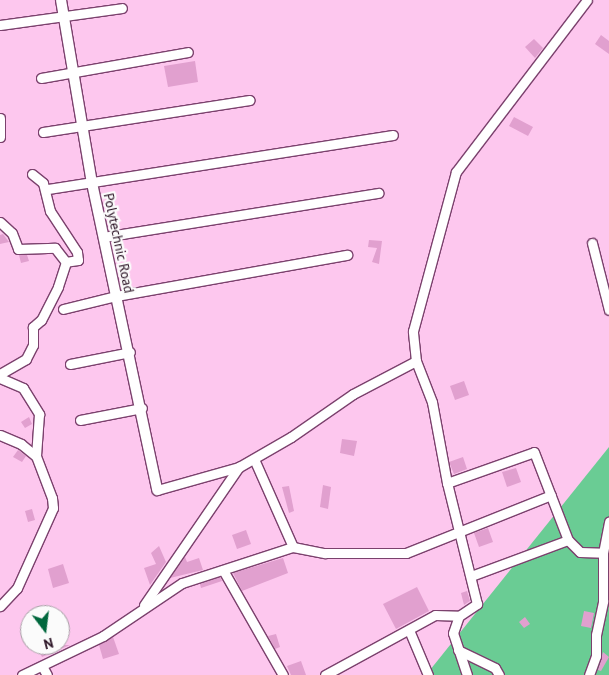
<!DOCTYPE html>
<style>
body{margin:0}
#map{position:relative;width:609px;height:675px;overflow:hidden;background:#fdc7ee;font-family:"PT Sans",sans-serif}
div>[style]{position:absolute}
[style*='--x']{left:calc(var(--x)*1px);top:calc(var(--y)*1px);width:calc(var(--w)*1px);rotate:calc(var(--a)*1deg)}
.green>*{inset:0;background:#6acc94}
.building>*{inset:0;background:#e1a0cf}
.roads{filter:drop-shadow(1px 0 #7b416d) drop-shadow(-1px 0 #7b416d) drop-shadow(0 1px #7b416d) drop-shadow(0 -1px #7b416d)}
.minor>*{height:9px;margin:-4.5px;padding:0 4.5px;transform-origin:4.5px;border-radius:4.5px;background:#fff}
.tertiary>*{height:10px;margin:-5px;padding:0 5px;transform-origin:5px;border-radius:5px;background:#fff}
span{translate:-50% -50%;white-space:nowrap;text-align:center;line-height:1.15;-webkit-text-stroke:4.5px #fbfbfb;paint-order:stroke}
.street-label{font-size:14px;color:#2a1224}
.north{position:absolute;left:20px;top:605px;width:50px;height:50px;box-sizing:border-box;background:#fbfbfb;border:1px solid #a79ea5;border-radius:50%;rotate:165deg;font-size:14px;font-weight:700;line-height:20px;text-align:center;color:#2a1224}
.north::after{content:'';display:block;margin:auto;width:18px;height:22px;background:#00673d;clip-path:polygon(50% 0,100% 100%,50% 72%,0 100%)}
</style>
<div id="map">
<div class="green">
<i style="clip-path:polygon(609px 447px,609px 675px,426px 675px)"></i>
</div>
<div class="building">
<i style="clip-path:polygon(601px 35px,609px 41px,609px 54px,595px 44px)"></i>
<i style="clip-path:polygon(534px 39px,543px 48px,535px 58px,525px 47px)"></i>
<i style="clip-path:polygon(195px 61px,198px 82px,168px 87px,164px 66px)"></i>
<i style="clip-path:polygon(514px 117px,533px 127px,528px 136px,509px 126px)"></i>
<i style="clip-path:polygon(3px 234px,9px 242px,0 244px,0 235px)"></i>
<i style="clip-path:polygon(369px 240px,382px 241px,379px 264px,372px 262px,377px 248px,368px 247px)"></i>
<i style="clip-path:polygon(19px 255px,27px 255px,29px 261px,21px 263px)"></i>
<i style="clip-path:polygon(464px 381px,469px 395px,455px 400px,450px 386px)"></i>
<i style="clip-path:polygon(29px 417px,32px 424px,25px 428px,21px 422px)"></i>
<i style="clip-path:polygon(342px 439px,357px 441px,354px 456px,340px 453px)"></i>
<i style="clip-path:polygon(18px 450px,26px 456px,22px 462px,13px 457px)"></i>
<i style="clip-path:polygon(463px 457px,467px 469px,454px 474px,449px 462px)"></i>
<i style="clip-path:polygon(516px 468px,521px 482px,507px 487px,502px 472px)"></i>
<i style="clip-path:polygon(323px 485px,331px 487px,328px 509px,320px 507px)"></i>
<i style="clip-path:polygon(289px 486px,294px 511px,289px 513px,282px 487px)"></i>
<i style="clip-path:polygon(32px 509px,35px 520px,28px 522px,25px 511px)"></i>
<i style="clip-path:polygon(488px 528px,493px 542px,479px 547px,474px 533px)"></i>
<i style="clip-path:polygon(246px 530px,251px 544px,237px 549px,232px 535px)"></i>
<i style="clip-path:polygon(159px 546px,166px 562px,150px 585px,144px 568px,156px 564px,151px 553px)"></i>
<i style="clip-path:polygon(185px 557px,187px 562px,199px 558px,203px 570px,170px 578px)"></i>
<i style="clip-path:polygon(283px 558px,288px 573px,242px 591px,233px 573px)"></i>
<i style="clip-path:polygon(63px 564px,69px 583px,53px 588px,48px 569px)"></i>
<i style="clip-path:polygon(220px 577px,222px 581px,201px 588px,200px 584px)"></i>
<i style="clip-path:polygon(417px 587px,429px 611px,396px 629px,383px 604px)"></i>
<i style="clip-path:polygon(467px 591px,470px 601px,464px 605px,461px 593px)"></i>
<i style="clip-path:polygon(584px 611px,594px 613px,591px 628px,581px 626px)"></i>
<i style="clip-path:polygon(525px 617px,530px 624px,524px 628px,519px 622px)"></i>
<i style="clip-path:polygon(276px 634px,280px 647px,275px 649px,268px 636px)"></i>
<i style="clip-path:polygon(113px 637px,119px 654px,103px 659px,99px 645px)"></i>
<i style="clip-path:polygon(36px 645px,70px 645px,42px 657px)"></i>
<i style="clip-path:polygon(603px 652px,609px 657px,601px 671px,598px 670px)"></i>
<i style="clip-path:polygon(301px 661px,306px 675px,291px 675px,287px 666px)"></i>
</div>
<div class="roads">
<div class="minor">
<i style="--x:0;--y:25;--w:123;--a:-7.9"></i>
<i style="--x:41;--y:78;--w:149;--a:-10"></i>
<i style="--x:0;--y:118;--w:19;--a:90"></i>
<i style="--x:43;--y:132;--w:209;--a:-8.8"></i>
<i style="--x:32;--y:174;--w:14;--a:39"></i>
<i style="--x:43;--y:183;--w:29;--a:76"></i>
<i style="--x:50;--y:211;--w:49;--a:56.6"></i>
<i style="--x:77;--y:252;--w:8;--a:83"></i>
<i style="--x:78;--y:260;--w:12;--a:171"></i>
<i style="--x:48;--y:189;--w:349;--a:-8.9"></i>
<i style="--x:0;--y:222;--w:16;--a:43"></i>
<i style="--x:12;--y:233;--w:17;--a:69"></i>
<i style="--x:18;--y:249;--w:37;--a:-2"></i>
<i style="--x:55;--y:248;--w:18;--a:52"></i>
<i style="--x:66;--y:262;--w:26;--a:108"></i>
<i style="--x:58;--y:287;--w:37;--a:117"></i>
<i style="--x:41;--y:320;--w:11;--a:139"></i>
<i style="--x:33;--y:327;--w:18;--a:90"></i>
<i style="--x:33;--y:345;--w:16;--a:117"></i>
<i style="--x:26;--y:359;--w:30;--a:150"></i>
<i style="--x:103;--y:237;--w:279;--a:-9.1"></i>
<i style="--x:592;--y:243;--w:69;--a:75.8"></i>
<i style="--x:63;--y:309;--w:55;--a:-13.8"></i>
<i style="--x:116;--y:296;--w:235;--a:-10.1"></i>
<i style="--x:70;--y:364;--w:61;--a:-11.3"></i>
<i style="--x:0;--y:378;--w:25;--a:23"></i>
<i style="--x:23;--y:388;--w:31;--a:58"></i>
<i style="--x:39;--y:414;--w:42;--a:94.1"></i>
<i style="--x:36;--y:456;--w:45;--a:69.1"></i>
<i style="--x:52;--y:498;--w:10;--a:84"></i>
<i style="--x:53;--y:508;--w:88;--a:114.2"></i>
<i style="--x:17;--y:588;--w:25;--a:133"></i>
<i style="--x:80;--y:420;--w:63;--a:-11"></i>
<i style="--x:0;--y:435;--w:23;--a:23"></i>
<i style="--x:21;--y:444;--w:19;--a:39"></i>
<i style="--x:447;--y:483;--w:92;--a:-19.6"></i>
<i style="--x:534;--y:452;--w:94;--a:68.9"></i>
<i style="--x:157;--y:490;--w:85;--a:-15.7"></i>
<i style="--x:293;--y:547;--w:33;--a:11"></i>
<i style="--x:325;--y:553;--w:81;--a:0"></i>
<i style="--x:406;--y:553;--w:156;--a:-21.8"></i>
<i style="--x:223;--y:570;--w:121;--a:60.3"></i>
<i style="--x:471;--y:576;--w:103;--a:-20.4"></i>
<i style="--x:568;--y:540;--w:17;--a:45"></i>
<i style="--x:580;--y:552;--w:23;--a:2"></i>
<i style="--x:603;--y:553;--w:32;--a:-79"></i>
<i style="--x:144;--y:605;--w:168;--a:-55.5"></i>
<i style="--x:239;--y:467;--w:60;--a:-30"></i>
<i style="--x:291;--y:437;--w:75;--a:-34.7"></i>
<i style="--x:353;--y:394;--w:71;--a:-27.6"></i>
<i style="--x:409;--y:630;--w:49;--a:67.1"></i>
<i style="--x:458;--y:650;--w:41;--a:25.9"></i>
<i style="--x:495;--y:668;--w:8;--a:60"></i>
<i style="--x:42;--y:666;--w:10;--a:61"></i>
<i style="--x:22;--y:675;--w:90;--a:-25.7"></i>
<i style="--x:103;--y:636;--w:95;--a:-33.9"></i>
<i style="--x:182;--y:583;--w:117;--a:-18"></i>
<i style="--x:293;--y:547;--w:96;--a:-113.9"></i>
<i style="--x:325;--y:675;--w:125;--a:-28.6"></i>
<i style="--x:435;--y:615;--w:24;--a:2"></i>
<i style="--x:467;--y:675;--w:44;--a:-108.4"></i>
<i style="--x:453;--y:633;--w:18;--a:-71"></i>
<i style="--x:459;--y:616;--w:22;--a:-34"></i>
<i style="--x:477;--y:604;--w:125;--a:-103.9"></i>
<i style="--x:447;--y:483;--w:82;--a:-100.5"></i>
<i style="--x:432;--y:402;--w:44;--a:-111.3"></i>
<i style="--x:416;--y:361;--w:30;--a:-96"></i>
<i style="--x:413;--y:331;--w:165;--a:-74.9"></i>
<i style="--x:456;--y:172;--w:216;--a:-52.7"></i>
<i style="--x:589;--y:675;--w:20;--a:-70"></i>
<i style="--x:596;--y:656;--w:21;--a:-90"></i>
<i style="--x:596;--y:635;--w:35;--a:-78"></i>
<i style="--x:603;--y:601;--w:48;--a:-90"></i>
</div>
<div class="tertiary">
<i style="--x:61;--y:0;--w:186;--a:80.4"></i>
<i style="--x:92;--y:183;--w:314;--a:78"></i>
</div>
</div>
<div class="street-label">
<span style="left:119px;top:243px;rotate:78deg">Polytechnic Road</span>
</div>
<div class="north">N</div>
</div>
